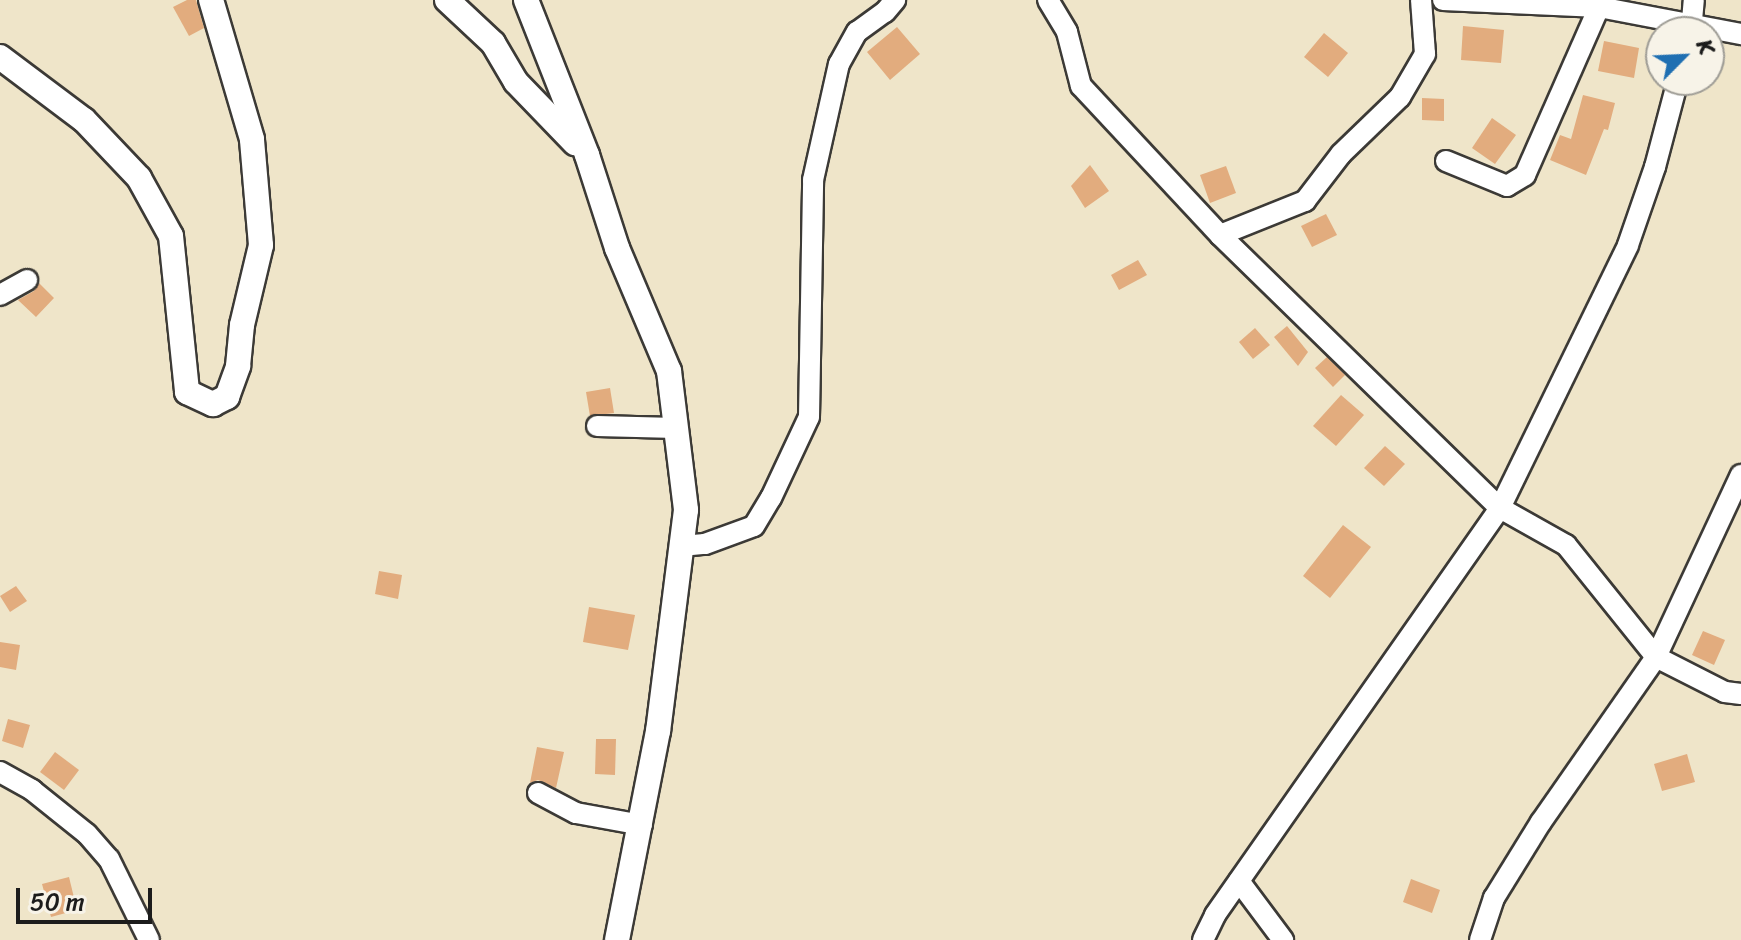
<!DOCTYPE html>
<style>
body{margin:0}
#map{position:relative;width:1741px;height:940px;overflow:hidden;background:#efe5c9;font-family:Sriracha,sans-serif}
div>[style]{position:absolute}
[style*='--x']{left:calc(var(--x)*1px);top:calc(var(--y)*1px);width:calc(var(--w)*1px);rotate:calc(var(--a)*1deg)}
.building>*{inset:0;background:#e2ac7e}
.roads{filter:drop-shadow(2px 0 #3c3a36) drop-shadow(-2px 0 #3c3a36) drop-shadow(0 2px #3c3a36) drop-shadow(0 -2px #3c3a36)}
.minor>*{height:20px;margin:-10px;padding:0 10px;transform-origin:10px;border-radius:10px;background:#fff}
.tertiary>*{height:24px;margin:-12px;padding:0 12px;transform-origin:12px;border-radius:12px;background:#fff}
span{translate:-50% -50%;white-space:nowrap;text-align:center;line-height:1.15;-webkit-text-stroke:7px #f7f3e8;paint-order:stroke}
.north{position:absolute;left:1645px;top:16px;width:80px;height:80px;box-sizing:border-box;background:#f7f3e8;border:2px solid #9f9d96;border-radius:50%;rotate:66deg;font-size:22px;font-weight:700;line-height:32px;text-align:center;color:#1c1c1c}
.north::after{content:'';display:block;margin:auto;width:28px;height:36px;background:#1f6fb2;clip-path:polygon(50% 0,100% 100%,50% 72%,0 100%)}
.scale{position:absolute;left:16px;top:888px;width:136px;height:36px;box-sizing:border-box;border:4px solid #1c1c1c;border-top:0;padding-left:10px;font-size:24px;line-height:28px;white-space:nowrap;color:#1c1c1c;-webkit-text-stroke:6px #f7f3e8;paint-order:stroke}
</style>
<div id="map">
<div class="building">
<i style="clip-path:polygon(187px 0,196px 0,204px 28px,189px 36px,173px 7px)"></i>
<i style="clip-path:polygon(1463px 26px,1504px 30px,1501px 63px,1461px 60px)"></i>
<i style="clip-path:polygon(897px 27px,920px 54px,890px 80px,867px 52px)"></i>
<i style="clip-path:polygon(1324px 33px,1348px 53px,1328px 77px,1304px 57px)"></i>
<i style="clip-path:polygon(1604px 41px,1639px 48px,1634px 78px,1598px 71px)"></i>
<i style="clip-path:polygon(1583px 95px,1615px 103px,1608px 130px,1604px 129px,1586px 175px,1550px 160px,1560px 135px,1571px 139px)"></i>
<i style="clip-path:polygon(1422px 98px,1444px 99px,1444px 121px,1422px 120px)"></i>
<i style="clip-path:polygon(1492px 118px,1516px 135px,1495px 164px,1472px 148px)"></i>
<i style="clip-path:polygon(1090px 165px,1109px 191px,1085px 208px,1071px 186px)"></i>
<i style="clip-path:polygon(1226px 166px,1236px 193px,1210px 203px,1200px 175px)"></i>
<i style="clip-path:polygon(1326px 214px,1337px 235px,1312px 247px,1301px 226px)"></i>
<i style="clip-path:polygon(1138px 260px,1147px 275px,1119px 290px,1111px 275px)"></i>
<i style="clip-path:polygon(39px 283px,54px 298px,36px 317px,18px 300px,34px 291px)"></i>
<i style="clip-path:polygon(1287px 326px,1308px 352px,1298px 366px,1274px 337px)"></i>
<i style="clip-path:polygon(1255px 328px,1270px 345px,1253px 359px,1239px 342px)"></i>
<i style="clip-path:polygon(1327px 357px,1345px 375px,1333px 387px,1315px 368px)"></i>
<i style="clip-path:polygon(610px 388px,614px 413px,590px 416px,586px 392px)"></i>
<i style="clip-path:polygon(1341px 395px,1364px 415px,1336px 446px,1313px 426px)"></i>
<i style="clip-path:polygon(1385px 446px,1405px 464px,1384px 486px,1364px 468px)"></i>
<i style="clip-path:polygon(1343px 525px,1371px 547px,1330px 598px,1303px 576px)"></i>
<i style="clip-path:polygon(379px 571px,402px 575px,398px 599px,375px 594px)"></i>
<i style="clip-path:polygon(16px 586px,27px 601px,10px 612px,0 596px)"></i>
<i style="clip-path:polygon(589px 607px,635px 615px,628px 650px,583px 642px)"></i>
<i style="clip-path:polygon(1703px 631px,1725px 640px,1714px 665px,1692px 655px)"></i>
<i style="clip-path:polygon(0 642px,20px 645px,16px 670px,0 667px)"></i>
<i style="clip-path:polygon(8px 719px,30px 725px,23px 748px,2px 741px)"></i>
<i style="clip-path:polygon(596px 739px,616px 739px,615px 775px,595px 774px)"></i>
<i style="clip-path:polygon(537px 747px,564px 752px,556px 788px,538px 780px,530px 783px)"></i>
<i style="clip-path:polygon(55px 752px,79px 770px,64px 790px,40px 772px)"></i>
<i style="clip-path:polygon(1687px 754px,1695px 782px,1662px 791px,1654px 764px)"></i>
<i style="clip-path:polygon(69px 877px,77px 910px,51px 917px,42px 884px)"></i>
<i style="clip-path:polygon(1411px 879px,1440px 890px,1432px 913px,1403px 902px)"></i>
</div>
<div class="roads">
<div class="minor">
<i style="--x:1048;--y:0;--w:37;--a:59"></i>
<i style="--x:1067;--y:32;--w:56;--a:75.5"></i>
<i style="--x:1081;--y:86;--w:204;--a:47"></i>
<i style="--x:1220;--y:235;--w:391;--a:44.3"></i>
<i style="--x:1500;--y:508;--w:76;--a:29.3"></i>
<i style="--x:1566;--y:545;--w:144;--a:51.2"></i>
<i style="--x:1656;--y:657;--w:77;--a:26.9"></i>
<i style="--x:1725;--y:692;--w:16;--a:7"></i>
<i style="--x:1443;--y:0;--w:156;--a:2.6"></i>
<i style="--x:1599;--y:7;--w:145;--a:10.8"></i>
<i style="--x:1691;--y:32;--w:32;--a:-85"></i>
<i style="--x:1446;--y:161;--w:66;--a:22.3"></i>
<i style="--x:1507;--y:186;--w:21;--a:-31"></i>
<i style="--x:1525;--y:175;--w:184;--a:-66.2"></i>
<i style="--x:1220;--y:235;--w:92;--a:-21.8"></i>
<i style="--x:1305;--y:201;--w:59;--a:-52.5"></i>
<i style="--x:1341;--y:154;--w:82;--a:-44"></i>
<i style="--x:1400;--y:97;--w:50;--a:-59.8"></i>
<i style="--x:1425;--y:54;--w:54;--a:-94.2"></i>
<i style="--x:0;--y:295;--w:31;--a:-29"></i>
<i style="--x:597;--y:426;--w:79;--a:1.5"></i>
<i style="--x:681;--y:546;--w:24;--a:-5"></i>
<i style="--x:705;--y:544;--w:52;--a:-20.2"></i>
<i style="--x:754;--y:526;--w:33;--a:-59"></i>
<i style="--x:771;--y:498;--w:89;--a:-64.9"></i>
<i style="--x:809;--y:417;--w:237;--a:-89"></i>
<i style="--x:813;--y:180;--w:119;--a:-77.4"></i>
<i style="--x:839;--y:64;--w:37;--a:-61"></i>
<i style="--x:857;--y:32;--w:34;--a:-36"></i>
<i style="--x:885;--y:12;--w:16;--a:-50"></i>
<i style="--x:0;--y:772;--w:37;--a:29"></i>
<i style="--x:32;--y:790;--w:70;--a:38.7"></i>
<i style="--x:87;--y:834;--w:33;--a:49"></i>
<i style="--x:109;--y:859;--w:90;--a:63.7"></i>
<i style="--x:538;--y:793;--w:43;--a:27.8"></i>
<i style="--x:576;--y:813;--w:67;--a:10.3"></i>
<i style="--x:1239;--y:881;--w:74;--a:53.3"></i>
<i style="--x:1203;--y:940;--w:28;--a:-64"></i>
<i style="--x:1215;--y:915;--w:497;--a:-55"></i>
<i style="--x:1500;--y:508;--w:292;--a:-64"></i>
<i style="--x:1628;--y:245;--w:83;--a:-70.9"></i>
<i style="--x:1655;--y:167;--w:90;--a:-75.2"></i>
<i style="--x:1480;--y:940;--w:44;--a:-71.6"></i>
<i style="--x:1494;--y:898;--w:89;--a:-58.3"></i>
<i style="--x:1541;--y:822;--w:201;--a:-55.1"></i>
<i style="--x:1656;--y:657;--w:201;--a:-65"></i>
</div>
<div class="tertiary">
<i style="--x:447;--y:0;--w:63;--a:43.1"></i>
<i style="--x:493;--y:43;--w:45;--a:59.5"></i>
<i style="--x:516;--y:82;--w:85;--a:46"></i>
<i style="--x:526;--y:0;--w:167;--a:68.5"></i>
<i style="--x:587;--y:155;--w:98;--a:72.1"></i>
<i style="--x:617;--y:248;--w:134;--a:67.1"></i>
<i style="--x:669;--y:371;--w:140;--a:83"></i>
<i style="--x:686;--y:510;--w:223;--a:97.2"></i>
<i style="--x:658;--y:731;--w:213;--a:101.1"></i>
<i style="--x:0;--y:57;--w:105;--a:36.9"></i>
<i style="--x:84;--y:120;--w:80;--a:46.5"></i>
<i style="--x:139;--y:178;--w:66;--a:61.1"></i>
<i style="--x:171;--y:236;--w:157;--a:84.1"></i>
<i style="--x:187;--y:392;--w:29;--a:25"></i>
<i style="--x:213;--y:404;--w:16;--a:-27"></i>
<i style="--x:227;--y:397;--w:33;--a:-70"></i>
<i style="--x:238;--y:366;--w:41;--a:-84.4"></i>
<i style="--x:242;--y:325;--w:82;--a:-76.6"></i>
<i style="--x:261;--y:245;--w:106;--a:-94.9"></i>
<i style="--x:252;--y:139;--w:145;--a:-106.4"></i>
</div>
</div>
<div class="north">K</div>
<div class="scale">50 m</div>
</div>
